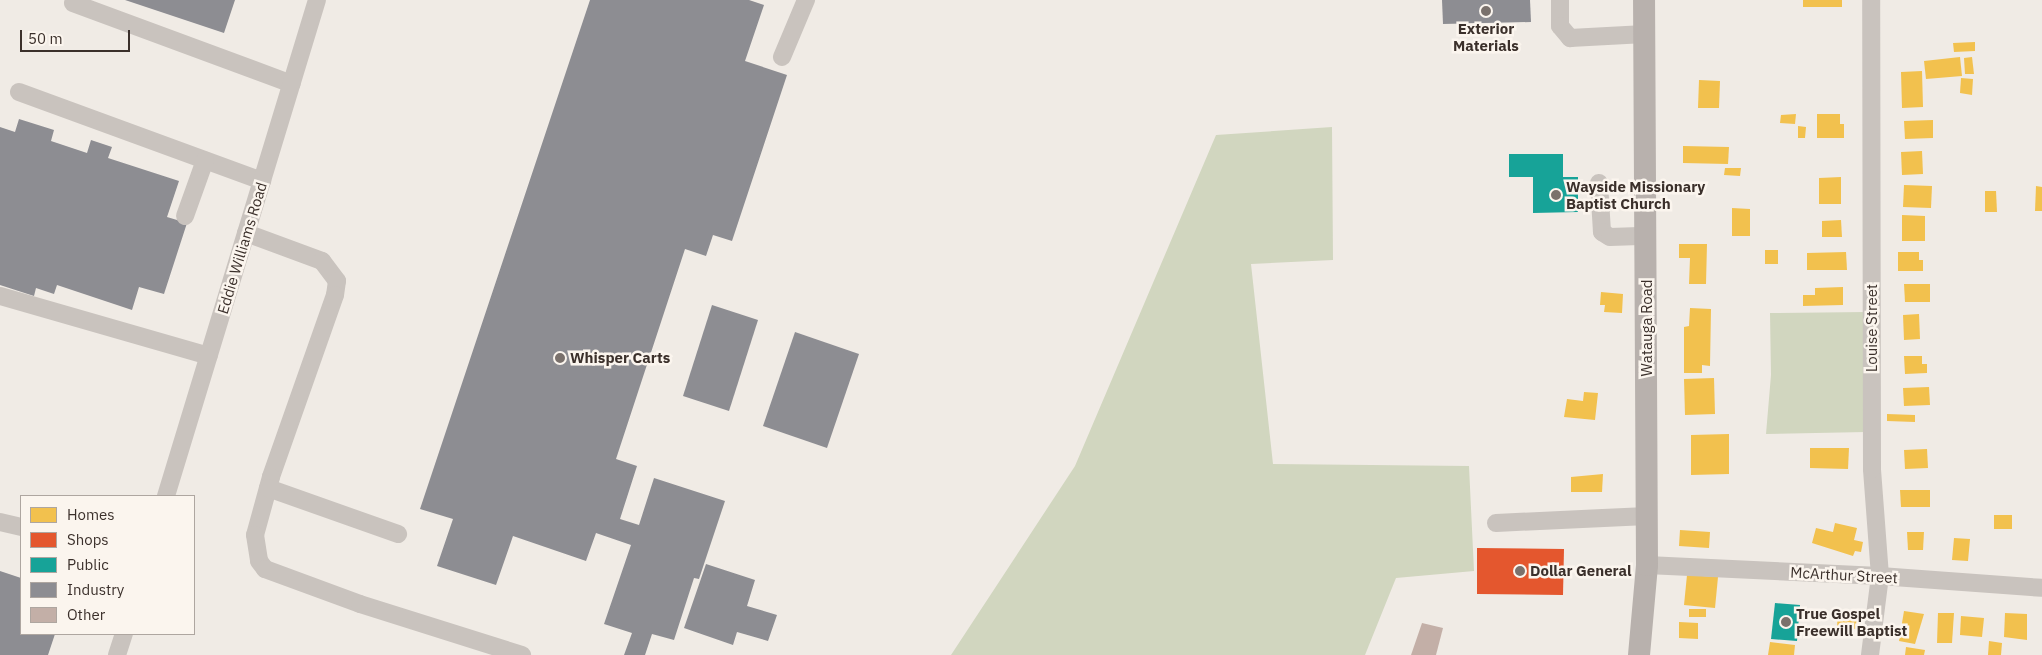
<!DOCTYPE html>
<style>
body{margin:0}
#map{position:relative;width:2042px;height:655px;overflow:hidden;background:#f0ebe5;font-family:"IBM Plex Sans",sans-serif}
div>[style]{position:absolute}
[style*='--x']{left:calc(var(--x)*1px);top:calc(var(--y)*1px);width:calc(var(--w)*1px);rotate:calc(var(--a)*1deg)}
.green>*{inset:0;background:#d1d6bf}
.homes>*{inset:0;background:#f2c14e}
.shops>*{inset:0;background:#e4572e}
.public>*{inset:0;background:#17a398}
.industry>*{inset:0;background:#8d8d92}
.building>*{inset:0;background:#c3afa7}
.minor>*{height:18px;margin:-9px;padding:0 9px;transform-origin:9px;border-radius:9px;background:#c9c3be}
.major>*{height:22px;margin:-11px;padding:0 11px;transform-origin:11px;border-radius:11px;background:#b8b1ad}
.dots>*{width:14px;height:14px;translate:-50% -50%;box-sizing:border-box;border:2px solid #fbf5ee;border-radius:50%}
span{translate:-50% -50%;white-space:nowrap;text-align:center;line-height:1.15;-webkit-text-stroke:5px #fbf5ee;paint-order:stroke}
.poi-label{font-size:15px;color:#3b302b;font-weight:700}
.left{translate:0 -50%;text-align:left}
.street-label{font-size:15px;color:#3b302b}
.legend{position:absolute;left:20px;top:495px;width:175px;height:140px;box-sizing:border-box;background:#fbf5ee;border:1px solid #aea6a0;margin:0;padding:6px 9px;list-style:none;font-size:15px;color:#3b302b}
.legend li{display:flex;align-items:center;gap:10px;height:25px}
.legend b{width:25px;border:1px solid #aea6a0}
.scale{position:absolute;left:20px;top:30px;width:110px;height:22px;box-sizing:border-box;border:2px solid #3b302b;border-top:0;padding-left:6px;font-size:15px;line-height:18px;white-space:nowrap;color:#3b302b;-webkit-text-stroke:4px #fbf5ee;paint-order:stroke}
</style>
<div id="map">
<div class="green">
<i style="clip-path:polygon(1332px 127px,1333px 260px,1251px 264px,1273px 464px,1469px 466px,1474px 571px,1396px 578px,1365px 655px,951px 655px,1075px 466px,1216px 135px)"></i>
<i style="clip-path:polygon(1866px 312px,1866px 432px,1766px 434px,1771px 375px,1770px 313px)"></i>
</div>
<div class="homes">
<i style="clip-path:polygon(1803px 0,1842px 0,1842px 7px,1803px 7px)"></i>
<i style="clip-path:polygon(1975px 42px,1975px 51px,1954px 52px,1953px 43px)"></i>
<i style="clip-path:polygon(1960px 57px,1962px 76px,1926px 79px,1924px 61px)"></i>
<i style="clip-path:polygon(1972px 57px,1974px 74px,1965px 74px,1964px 58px)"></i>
<i style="clip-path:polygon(1922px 71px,1923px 107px,1902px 108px,1901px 72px)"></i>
<i style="clip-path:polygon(1961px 78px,1973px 79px,1972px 95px,1960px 93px)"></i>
<i style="clip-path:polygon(1699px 80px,1720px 81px,1719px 108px,1698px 108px)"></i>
<i style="clip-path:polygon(1796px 114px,1795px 124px,1780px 123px,1781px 115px)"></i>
<i style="clip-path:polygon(1817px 114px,1840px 114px,1840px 124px,1844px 124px,1844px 138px,1817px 138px)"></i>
<i style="clip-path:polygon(1933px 120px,1933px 138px,1905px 139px,1904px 121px)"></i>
<i style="clip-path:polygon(1798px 126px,1806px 127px,1805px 138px,1798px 138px)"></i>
<i style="clip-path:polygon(1683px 146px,1729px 147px,1728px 164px,1683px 163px)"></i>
<i style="clip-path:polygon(1922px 151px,1923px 174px,1902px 175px,1901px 152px)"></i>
<i style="clip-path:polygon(1725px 168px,1741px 168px,1740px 176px,1724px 175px)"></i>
<i style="clip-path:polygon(1841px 177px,1841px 204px,1819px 204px,1819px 178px)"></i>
<i style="clip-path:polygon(1904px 185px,1932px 186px,1931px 208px,1903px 207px)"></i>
<i style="clip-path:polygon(2036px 186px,2042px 187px,2042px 211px,2035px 211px)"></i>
<i style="clip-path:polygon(1985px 191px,1996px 191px,1997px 212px,1985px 212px)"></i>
<i style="clip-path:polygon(1732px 208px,1750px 209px,1750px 236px,1732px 236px)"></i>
<i style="clip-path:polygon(1902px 215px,1925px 216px,1925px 241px,1902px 241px)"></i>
<i style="clip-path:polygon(1841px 220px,1842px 237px,1822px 237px,1822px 221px)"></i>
<i style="clip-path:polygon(1679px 244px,1707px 244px,1706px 284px,1689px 284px,1690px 258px,1679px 258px)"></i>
<i style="clip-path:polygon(1765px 250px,1778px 250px,1778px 264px,1765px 264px)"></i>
<i style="clip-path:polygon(1846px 252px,1847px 270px,1807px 270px,1807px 253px)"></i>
<i style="clip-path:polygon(1898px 252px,1919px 252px,1919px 260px,1923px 260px,1923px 271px,1898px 271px)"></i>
<i style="clip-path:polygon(1904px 284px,1930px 284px,1930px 302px,1905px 302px)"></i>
<i style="clip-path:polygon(1843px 287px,1843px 305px,1803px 306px,1803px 295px,1815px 295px,1815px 288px)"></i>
<i style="clip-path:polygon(1601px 292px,1623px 294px,1622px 313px,1604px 312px,1605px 305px,1600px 305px)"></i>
<i style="clip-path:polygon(1690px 308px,1711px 309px,1710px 366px,1702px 365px,1702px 373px,1684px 373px,1684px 327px,1689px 326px)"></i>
<i style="clip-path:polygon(1919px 314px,1920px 339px,1904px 340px,1903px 315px)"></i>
<i style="clip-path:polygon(1904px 356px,1922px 356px,1922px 364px,1927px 364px,1927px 373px,1905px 374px)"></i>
<i style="clip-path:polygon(1714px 378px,1715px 414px,1685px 415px,1684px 379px)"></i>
<i style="clip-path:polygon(1929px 387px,1930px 405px,1904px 406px,1903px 388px)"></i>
<i style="clip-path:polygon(1584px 392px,1598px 393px,1595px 420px,1564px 417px,1567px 399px,1583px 401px)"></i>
<i style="clip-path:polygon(1887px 414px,1915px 415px,1915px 422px,1887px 421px)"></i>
<i style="clip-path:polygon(1729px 434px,1729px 474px,1691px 475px,1691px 435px)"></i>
<i style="clip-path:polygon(1810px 448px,1849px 448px,1848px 469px,1810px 468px)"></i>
<i style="clip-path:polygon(1927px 449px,1928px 468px,1905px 469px,1904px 450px)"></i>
<i style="clip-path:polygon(1603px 474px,1602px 492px,1571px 492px,1571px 477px)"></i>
<i style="clip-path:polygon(1900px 490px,1930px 490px,1930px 507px,1901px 507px)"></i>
<i style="clip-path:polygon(1994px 515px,2012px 515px,2012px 529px,1994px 529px)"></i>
<i style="clip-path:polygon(1835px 523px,1857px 528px,1854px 540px,1863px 542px,1861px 552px,1855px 551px,1853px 556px,1812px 543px,1816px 528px,1833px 532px)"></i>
<i style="clip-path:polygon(1680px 530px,1710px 532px,1709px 548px,1679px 546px)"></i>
<i style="clip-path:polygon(1907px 532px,1924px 532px,1923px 550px,1908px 550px)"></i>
<i style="clip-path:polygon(1954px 538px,1970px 539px,1968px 561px,1952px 560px)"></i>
<i style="clip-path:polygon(1687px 575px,1718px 577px,1715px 608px,1684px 605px)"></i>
<i style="clip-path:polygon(1689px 609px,1706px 609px,1706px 617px,1689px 617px)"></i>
<i style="clip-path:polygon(1838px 610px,1859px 611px,1858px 629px,1837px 628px)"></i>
<i style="clip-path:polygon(1904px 611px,1924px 614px,1915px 644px,1899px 641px)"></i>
<i style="clip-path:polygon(1938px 613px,1954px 613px,1952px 643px,1937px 643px)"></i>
<i style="clip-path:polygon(2005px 613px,2027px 614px,2027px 640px,2004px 637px)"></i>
<i style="clip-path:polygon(1961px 616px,1984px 618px,1982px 637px,1960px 635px)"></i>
<i style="clip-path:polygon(1679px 622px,1698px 623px,1698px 639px,1679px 638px)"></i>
<i style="clip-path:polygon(1989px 641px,2002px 643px,2001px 655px,1988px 655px)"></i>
<i style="clip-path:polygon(1770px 642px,1795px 645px,1794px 655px,1768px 655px)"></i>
<i style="clip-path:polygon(1906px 647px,1925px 650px,1924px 655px,1905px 655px)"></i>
</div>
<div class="shops">
<i style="clip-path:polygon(1477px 548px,1564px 549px,1563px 595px,1477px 594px)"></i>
</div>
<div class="public">
<i style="clip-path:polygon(1509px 154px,1563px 154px,1563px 177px,1578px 177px,1578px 212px,1533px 213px,1533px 177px,1509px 177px)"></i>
<i style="clip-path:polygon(1775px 603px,1800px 605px,1797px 641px,1771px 639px)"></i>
</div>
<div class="industry">
<i style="clip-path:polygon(125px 0,235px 0,224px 33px)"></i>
<i style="clip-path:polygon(590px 0,749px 0,764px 5px,745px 61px,787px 75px,732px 241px,713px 235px,706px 256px,685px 249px,616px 459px,637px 466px,620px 519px,639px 525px,654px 478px,725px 501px,699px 579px,694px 578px,674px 640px,652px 634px,645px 655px,624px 655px,632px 633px,604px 624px,631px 545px,596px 533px,586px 561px,513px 536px,496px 585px,437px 566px,453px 519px,420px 509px)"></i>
<i style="clip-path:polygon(1442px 0,1530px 0,1531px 22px,1443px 24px)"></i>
<i style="clip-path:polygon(19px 119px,54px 130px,51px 141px,87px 153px,91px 140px,112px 147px,108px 158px,179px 181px,167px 217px,187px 223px,164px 294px,139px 287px,132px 310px,57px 285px,54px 294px,36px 288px,34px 296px,0 285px,0 127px,15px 132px)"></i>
<i style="clip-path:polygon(712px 305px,758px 320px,729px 411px,683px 396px)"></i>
<i style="clip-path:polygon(795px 332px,859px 354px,827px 448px,763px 426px)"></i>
<i style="clip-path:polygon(706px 564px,755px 580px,747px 606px,777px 615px,768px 641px,737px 632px,733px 645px,684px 628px)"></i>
<i style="clip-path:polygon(0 571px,21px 578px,21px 634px,55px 634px,48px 655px,0 655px)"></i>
</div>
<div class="building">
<i style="clip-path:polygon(1422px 623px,1443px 628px,1436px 655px,1411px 655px)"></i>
</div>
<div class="minor">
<i style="--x:1560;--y:0;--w:26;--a:90"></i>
<i style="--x:1560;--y:26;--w:16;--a:50"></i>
<i style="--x:1570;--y:38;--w:75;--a:-3.1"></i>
<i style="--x:73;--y:3;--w:233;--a:20.3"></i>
<i style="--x:782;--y:57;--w:62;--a:-67.2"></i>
<i style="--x:19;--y:92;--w:259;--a:20.1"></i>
<i style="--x:1599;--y:183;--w:49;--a:86.5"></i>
<i style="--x:1602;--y:232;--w:9;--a:32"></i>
<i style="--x:1610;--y:237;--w:37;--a:-2"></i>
<i style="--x:185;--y:216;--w:59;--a:-70.3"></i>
<i style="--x:246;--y:233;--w:81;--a:20.2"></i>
<i style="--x:322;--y:261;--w:25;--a:53"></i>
<i style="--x:337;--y:281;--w:14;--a:98"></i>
<i style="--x:335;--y:295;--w:193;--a:109.4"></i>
<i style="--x:271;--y:477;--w:60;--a:105.4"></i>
<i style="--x:255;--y:535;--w:26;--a:81"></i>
<i style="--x:259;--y:561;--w:10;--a:53"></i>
<i style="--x:265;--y:569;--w:101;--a:20.2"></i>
<i style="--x:360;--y:604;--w:170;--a:17.5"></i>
<i style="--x:0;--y:296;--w:217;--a:16"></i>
<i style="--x:268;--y:488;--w:138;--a:19.5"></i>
<i style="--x:166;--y:496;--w:518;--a:-73.07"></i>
<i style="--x:0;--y:522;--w:22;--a:13"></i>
<i style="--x:1496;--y:523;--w:151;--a:-2.7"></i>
<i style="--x:1647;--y:565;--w:233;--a:2.7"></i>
<i style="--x:1880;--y:576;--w:162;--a:4.2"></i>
<i style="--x:117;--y:655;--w:22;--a:-72"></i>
<i style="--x:1870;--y:655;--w:80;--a:-82.8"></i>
<i style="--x:1880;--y:576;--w:107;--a:-94.3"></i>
<i style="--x:1872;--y:469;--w:469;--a:-90.1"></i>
</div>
<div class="major">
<i style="--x:1639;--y:655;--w:90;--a:-84.9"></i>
<i style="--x:1647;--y:565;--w:565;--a:-90.3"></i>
</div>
<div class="dots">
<i style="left:1486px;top:11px;background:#7a716c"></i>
<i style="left:1556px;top:195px;background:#7a716c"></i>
<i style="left:560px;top:358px;background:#7a716c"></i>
<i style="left:1520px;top:571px;background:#7a716c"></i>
<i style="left:1786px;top:622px;background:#7a716c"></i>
</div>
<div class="poi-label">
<span style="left:1486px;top:37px">Exterior<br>Materials</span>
<span class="left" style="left:1566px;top:195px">Wayside Missionary<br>Baptist Church</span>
<span class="left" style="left:570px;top:358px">Whisper Carts</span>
<span class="left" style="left:1530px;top:571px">Dollar General</span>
<span class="left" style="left:1796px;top:622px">True Gospel<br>Freewill Baptist</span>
</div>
<div class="street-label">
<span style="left:242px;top:248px;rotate:-73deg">Eddie Williams Road</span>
<span style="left:1647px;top:328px;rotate:-90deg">Watauga Road</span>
<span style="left:1872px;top:328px;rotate:-90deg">Louise Street</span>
<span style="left:1844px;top:575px;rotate:3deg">McArthur Street</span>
</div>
<ul class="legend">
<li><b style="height:14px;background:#f2c14e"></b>Homes</li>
<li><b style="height:14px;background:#e4572e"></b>Shops</li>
<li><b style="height:14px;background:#17a398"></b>Public</li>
<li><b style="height:14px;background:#8d8d92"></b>Industry</li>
<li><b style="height:14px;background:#c3afa7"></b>Other</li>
</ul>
<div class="scale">50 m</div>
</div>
